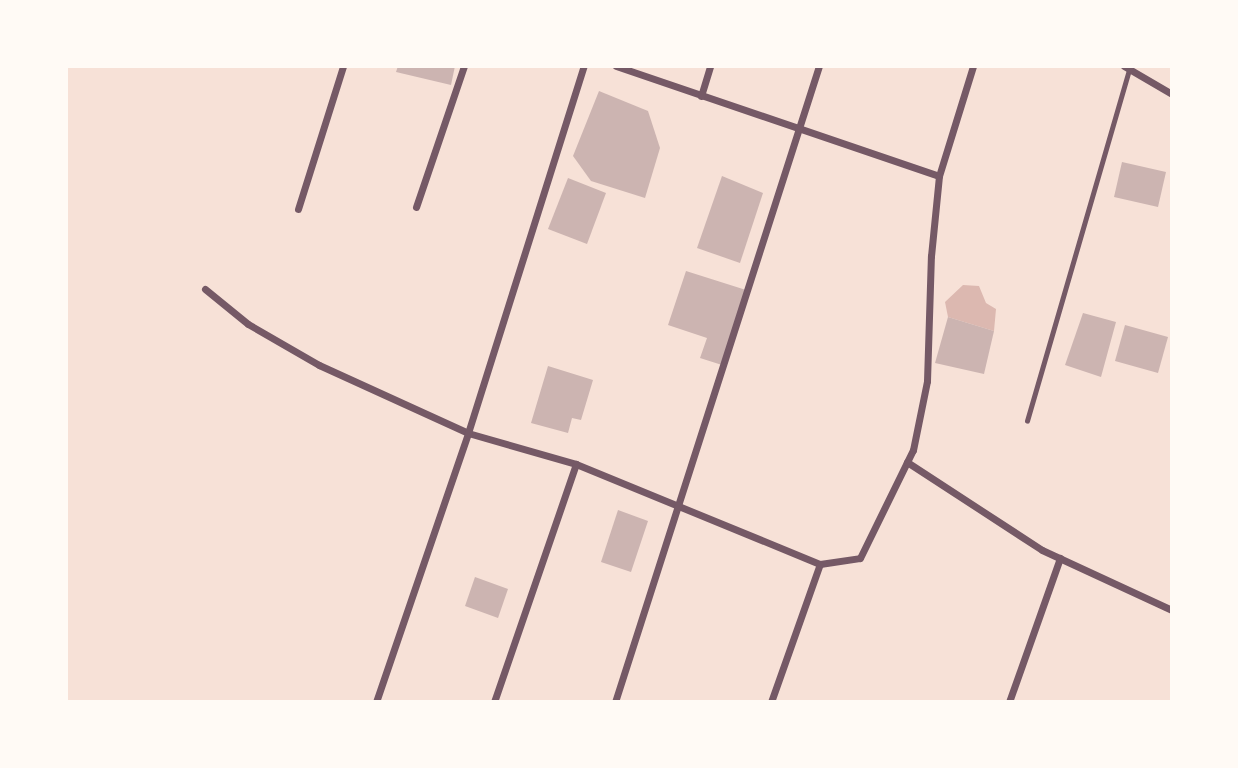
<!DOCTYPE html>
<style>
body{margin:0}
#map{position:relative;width:1238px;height:768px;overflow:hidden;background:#f7e1d7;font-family:Roboto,sans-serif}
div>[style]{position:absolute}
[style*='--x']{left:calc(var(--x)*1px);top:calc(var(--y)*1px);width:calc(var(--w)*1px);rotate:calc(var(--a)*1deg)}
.water>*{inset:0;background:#dcb8b0}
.building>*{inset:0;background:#ccb4b1}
.service>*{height:4.5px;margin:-2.25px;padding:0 2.25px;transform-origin:2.25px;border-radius:2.25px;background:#755966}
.minor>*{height:7px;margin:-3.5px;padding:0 3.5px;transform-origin:3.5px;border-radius:3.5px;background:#755966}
span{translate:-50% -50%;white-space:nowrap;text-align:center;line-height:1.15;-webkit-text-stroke:5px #fffaf5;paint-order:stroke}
.frame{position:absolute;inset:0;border:68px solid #fffaf5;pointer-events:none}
</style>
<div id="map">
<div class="water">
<i style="clip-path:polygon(963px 285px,979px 286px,986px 303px,996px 309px,994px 331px,948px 317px,945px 302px)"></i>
</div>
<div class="building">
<i style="clip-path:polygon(398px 66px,455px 66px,451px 85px,396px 72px)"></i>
<i style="clip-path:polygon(599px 91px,648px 111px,660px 148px,645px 198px,591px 181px,573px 156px)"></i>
<i style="clip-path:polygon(1122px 162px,1166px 172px,1158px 207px,1114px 197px)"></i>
<i style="clip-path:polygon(722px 176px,763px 193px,740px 263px,697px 248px)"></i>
<i style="clip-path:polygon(568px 178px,606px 193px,587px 244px,548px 229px)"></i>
<i style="clip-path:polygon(686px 271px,746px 290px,722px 365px,700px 358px,707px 338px,668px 325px)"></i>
<i style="clip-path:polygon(1083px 313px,1116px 322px,1101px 377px,1065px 365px)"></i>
<i style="clip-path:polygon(948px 317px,994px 331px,984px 374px,935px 363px)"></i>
<i style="clip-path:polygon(1125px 325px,1168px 337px,1158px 373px,1115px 361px)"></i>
<i style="clip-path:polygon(548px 366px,593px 380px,581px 420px,572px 418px,568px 433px,531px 423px)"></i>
<i style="clip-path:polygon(618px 510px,648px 521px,631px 572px,601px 562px)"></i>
<i style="clip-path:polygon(475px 577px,508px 589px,498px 618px,465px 606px)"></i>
</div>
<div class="service">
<i style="--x:1027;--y:421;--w:366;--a:-73.8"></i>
</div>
<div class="minor">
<i style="--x:616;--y:66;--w:341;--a:18.8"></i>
<i style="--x:1124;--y:66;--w:56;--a:30.3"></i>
<i style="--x:701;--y:96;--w:31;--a:-73"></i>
<i style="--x:416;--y:207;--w:149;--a:-71.2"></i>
<i style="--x:298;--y:209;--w:150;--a:-72.5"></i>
<i style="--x:205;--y:289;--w:55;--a:39.1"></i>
<i style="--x:248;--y:324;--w:82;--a:30"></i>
<i style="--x:319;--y:365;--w:164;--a:24.5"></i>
<i style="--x:468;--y:433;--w:112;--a:16"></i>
<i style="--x:576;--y:464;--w:264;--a:22.3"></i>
<i style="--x:820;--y:564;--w:40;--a:-8.5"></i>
<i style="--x:860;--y:558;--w:120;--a:-63.9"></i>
<i style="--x:913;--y:450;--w:70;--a:-78.5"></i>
<i style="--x:927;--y:381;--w:125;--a:-88.2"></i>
<i style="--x:931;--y:256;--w:80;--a:-84.3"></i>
<i style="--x:939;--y:176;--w:115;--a:-72.8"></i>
<i style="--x:907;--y:462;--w:161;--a:33.1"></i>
<i style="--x:1042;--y:550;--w:143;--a:24.8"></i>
<i style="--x:376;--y:702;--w:284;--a:-71.1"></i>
<i style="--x:468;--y:433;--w:385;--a:-72.5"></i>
<i style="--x:494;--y:702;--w:252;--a:-71"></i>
<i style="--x:615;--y:702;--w:668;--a:-72.22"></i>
<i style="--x:771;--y:702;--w:146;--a:-70.5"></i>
<i style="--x:1009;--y:702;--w:153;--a:-70.5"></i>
</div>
<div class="frame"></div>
</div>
